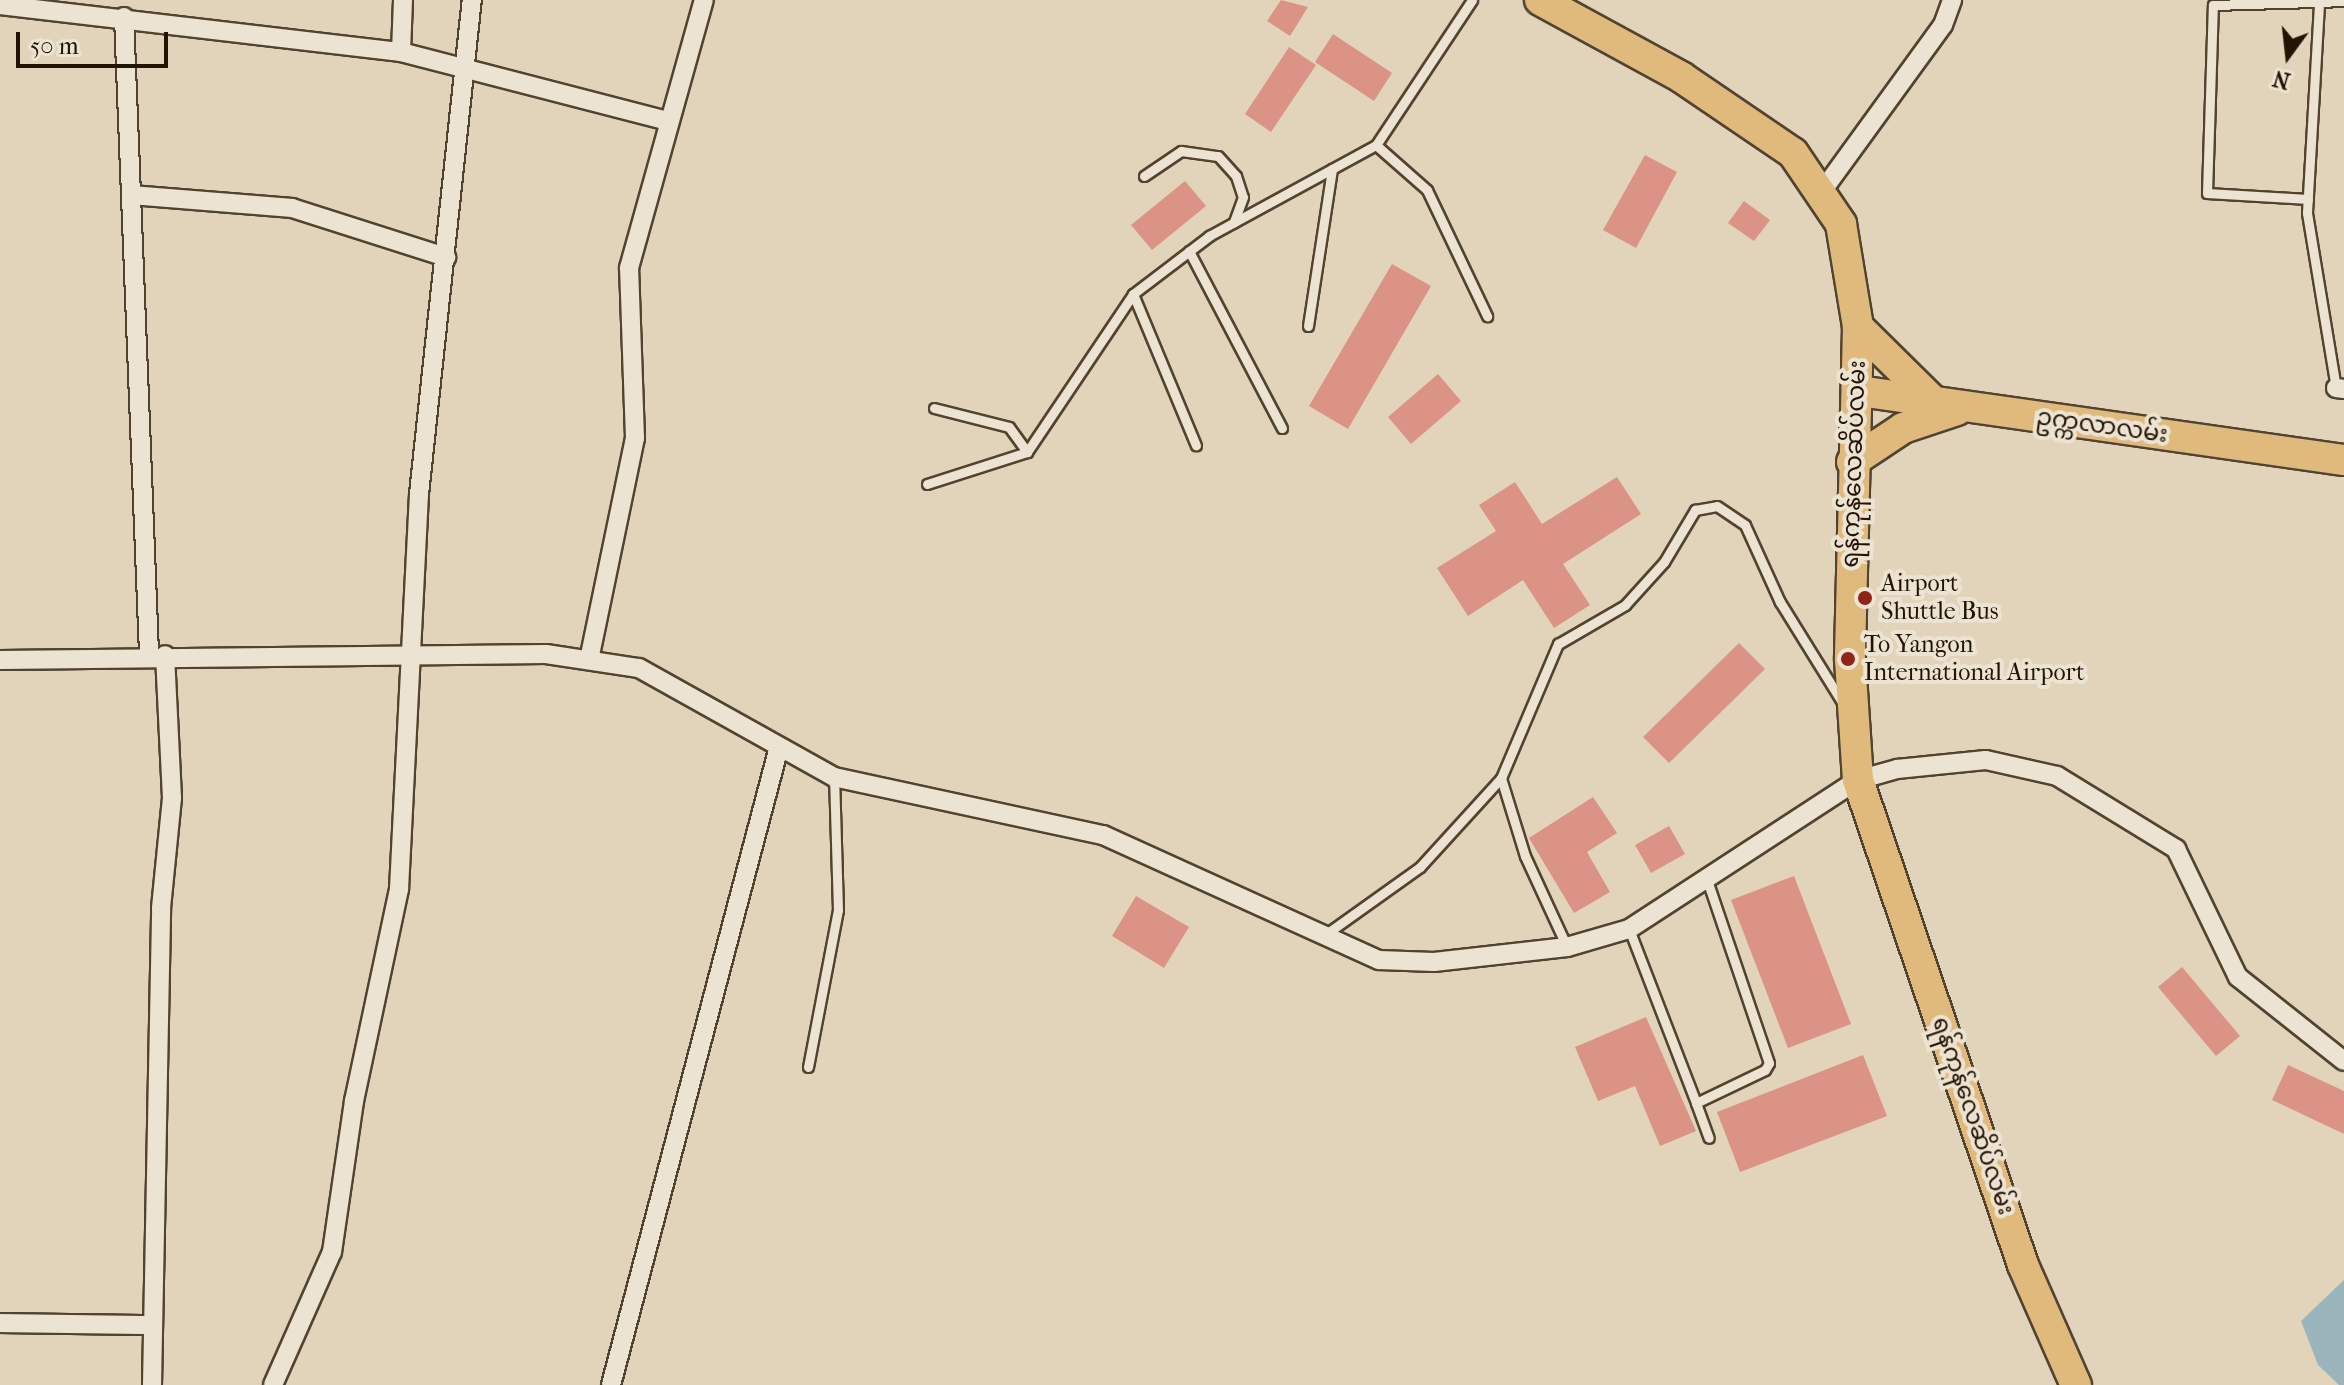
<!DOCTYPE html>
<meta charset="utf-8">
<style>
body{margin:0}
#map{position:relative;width:2344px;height:1385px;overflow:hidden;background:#e1d4ba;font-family:"IM FELL French Canon","Noto Sans Myanmar",serif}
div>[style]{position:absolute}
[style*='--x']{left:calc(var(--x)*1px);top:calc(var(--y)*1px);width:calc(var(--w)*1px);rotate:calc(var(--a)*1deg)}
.water>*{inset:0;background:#9ab5bb}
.building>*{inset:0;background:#db9386}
.roads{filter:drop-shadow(2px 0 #524330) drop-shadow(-2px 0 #524330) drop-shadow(0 2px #524330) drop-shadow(0 -2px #524330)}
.service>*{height:9px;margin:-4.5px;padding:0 4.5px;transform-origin:4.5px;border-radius:4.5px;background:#ece3d2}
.minor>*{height:18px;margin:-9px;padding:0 9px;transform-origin:9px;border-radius:9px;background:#ece3d2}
.primary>*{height:30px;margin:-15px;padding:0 15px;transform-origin:15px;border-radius:15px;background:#e0ba7d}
.dots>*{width:22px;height:22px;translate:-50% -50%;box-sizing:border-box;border:4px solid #ece3d2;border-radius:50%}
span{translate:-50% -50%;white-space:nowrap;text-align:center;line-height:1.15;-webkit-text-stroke:8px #ece3d2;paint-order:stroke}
.street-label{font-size:24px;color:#221302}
.poi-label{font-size:24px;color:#221302}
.left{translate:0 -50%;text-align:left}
.north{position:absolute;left:2248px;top:16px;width:80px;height:80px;-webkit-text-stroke:6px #ece3d2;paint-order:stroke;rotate:195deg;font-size:22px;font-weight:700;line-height:32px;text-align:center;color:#221302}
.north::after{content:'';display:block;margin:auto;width:28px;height:36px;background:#221302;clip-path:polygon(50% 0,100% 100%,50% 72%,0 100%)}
.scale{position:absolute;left:16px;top:32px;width:152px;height:36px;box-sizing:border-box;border:4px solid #221302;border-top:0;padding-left:10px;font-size:24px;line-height:28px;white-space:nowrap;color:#221302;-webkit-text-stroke:6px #ece3d2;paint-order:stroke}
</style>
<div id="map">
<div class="water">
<i style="clip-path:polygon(2344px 1280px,2344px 1385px,2339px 1385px,2318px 1365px,2301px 1321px)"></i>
</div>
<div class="building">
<i style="clip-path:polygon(1281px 0,1308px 7px,1290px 36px,1267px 21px)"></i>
<i style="clip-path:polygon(1333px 34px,1392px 73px,1374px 101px,1315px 62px)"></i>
<i style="clip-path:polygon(1289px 47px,1316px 65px,1271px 132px,1245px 114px)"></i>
<i style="clip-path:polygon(1645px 155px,1677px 172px,1636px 248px,1603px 230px)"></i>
<i style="clip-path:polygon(1185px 181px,1206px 206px,1152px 250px,1131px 225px)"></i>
<i style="clip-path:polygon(1744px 201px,1770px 220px,1754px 241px,1728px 223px)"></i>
<i style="clip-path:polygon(1392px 264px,1431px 286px,1348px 429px,1309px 406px)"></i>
<i style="clip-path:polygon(1438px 374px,1461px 401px,1411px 444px,1388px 417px)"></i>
<i style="clip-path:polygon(1617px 477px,1641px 514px,1563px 564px,1590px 605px,1554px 628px,1523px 580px,1468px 616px,1437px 568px,1496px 531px,1479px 505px,1515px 482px,1542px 524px)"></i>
<i style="clip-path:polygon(1739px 643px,1765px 669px,1669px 763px,1643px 737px)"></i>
<i style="clip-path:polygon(1593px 797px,1617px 833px,1587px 852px,1610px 892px,1574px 913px,1529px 838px)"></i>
<i style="clip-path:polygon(1669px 826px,1685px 854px,1651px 873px,1635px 845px)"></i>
<i style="clip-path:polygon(1794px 876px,1851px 1024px,1788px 1048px,1731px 900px)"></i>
<i style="clip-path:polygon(1136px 896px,1189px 927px,1164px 968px,1112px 936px)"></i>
<i style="clip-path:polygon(2182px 967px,2240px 1036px,2216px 1056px,2158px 987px)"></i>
<i style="clip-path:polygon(1646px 1017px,1696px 1131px,1660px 1146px,1635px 1086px,1598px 1101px,1575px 1047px)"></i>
<i style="clip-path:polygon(1863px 1055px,1887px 1116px,1740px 1172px,1717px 1112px)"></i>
<i style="clip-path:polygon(2288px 1065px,2344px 1091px,2344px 1134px,2272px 1100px)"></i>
</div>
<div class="roads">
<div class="service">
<i style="--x:2319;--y:4;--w:209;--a:93.3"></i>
<i style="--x:2307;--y:213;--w:177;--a:80.6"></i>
<i style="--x:1376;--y:145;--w:68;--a:41.4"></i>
<i style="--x:1427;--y:190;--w:140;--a:64.5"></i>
<i style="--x:1144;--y:176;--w:45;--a:-34"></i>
<i style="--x:1181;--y:151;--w:37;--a:8"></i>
<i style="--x:1218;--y:156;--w:27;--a:48"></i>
<i style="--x:1236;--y:176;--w:22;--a:72"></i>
<i style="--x:1243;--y:197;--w:27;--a:110"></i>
<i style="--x:2308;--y:199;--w:101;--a:-176.6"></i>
<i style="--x:2207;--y:193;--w:188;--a:-88.2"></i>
<i style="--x:2213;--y:5;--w:131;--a:-1.7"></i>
<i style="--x:1189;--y:251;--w:200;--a:62.3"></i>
<i style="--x:1133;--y:294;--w:164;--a:67.4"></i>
<i style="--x:1308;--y:326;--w:159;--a:-81.3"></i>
<i style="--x:934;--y:408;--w:77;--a:14.2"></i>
<i style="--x:1009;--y:427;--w:31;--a:54"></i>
<i style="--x:927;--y:484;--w:105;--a:-17.7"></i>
<i style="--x:1027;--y:452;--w:190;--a:-56.1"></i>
<i style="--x:1133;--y:294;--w:96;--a:-37.3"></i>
<i style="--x:1209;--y:236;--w:190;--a:-28.6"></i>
<i style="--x:1376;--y:145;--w:174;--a:-56.5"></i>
<i style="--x:1501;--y:778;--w:82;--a:72.9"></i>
<i style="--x:1525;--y:856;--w:100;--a:65.2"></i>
<i style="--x:1629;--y:929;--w:186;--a:68.9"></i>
<i style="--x:1696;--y:1103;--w:76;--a:-25.6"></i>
<i style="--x:1765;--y:1070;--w:8;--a:-60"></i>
<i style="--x:1769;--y:1063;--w:193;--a:-108.7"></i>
<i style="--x:1326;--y:934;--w:115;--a:-35.5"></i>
<i style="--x:1420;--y:867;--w:120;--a:-47.7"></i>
<i style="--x:1501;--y:778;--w:146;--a:-67"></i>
<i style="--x:1558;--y:644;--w:78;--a:-30.2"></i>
<i style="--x:1625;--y:605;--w:58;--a:-47.8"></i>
<i style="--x:1664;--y:562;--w:61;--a:-59.2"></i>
<i style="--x:1695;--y:510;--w:22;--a:-10"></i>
<i style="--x:1717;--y:506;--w:34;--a:34"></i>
<i style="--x:1745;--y:525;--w:85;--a:65.6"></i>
<i style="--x:1780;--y:602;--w:118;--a:58.2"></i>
<i style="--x:808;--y:1067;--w:160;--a:-79.2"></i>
<i style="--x:838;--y:910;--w:133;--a:-91.7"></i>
<i style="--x:1696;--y:1103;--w:37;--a:70"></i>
</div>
<div class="minor">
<i style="--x:0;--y:5;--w:404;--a:6.7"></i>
<i style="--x:401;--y:52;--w:52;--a:-87.8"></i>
<i style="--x:124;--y:17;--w:637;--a:87.75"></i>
<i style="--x:401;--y:52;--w:275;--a:14.5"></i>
<i style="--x:1823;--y:190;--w:204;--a:-54"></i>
<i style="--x:1943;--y:25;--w:27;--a:-70"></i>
<i style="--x:131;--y:195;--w:162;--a:4.6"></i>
<i style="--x:292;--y:208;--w:162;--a:17.7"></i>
<i style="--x:2336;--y:388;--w:8;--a:7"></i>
<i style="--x:0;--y:660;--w:546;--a:-0.63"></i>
<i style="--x:546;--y:654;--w:94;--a:8.6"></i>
<i style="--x:639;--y:668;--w:223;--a:29.2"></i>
<i style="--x:834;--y:777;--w:275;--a:12.2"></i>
<i style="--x:1103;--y:835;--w:303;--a:24.4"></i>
<i style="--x:1379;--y:960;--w:55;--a:2.1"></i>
<i style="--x:1434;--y:962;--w:134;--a:-6.4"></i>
<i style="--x:1567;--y:947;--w:65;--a:-16.2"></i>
<i style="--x:1629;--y:929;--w:273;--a:-33.1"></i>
<i style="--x:1858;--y:780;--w:41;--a:-15.8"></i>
<i style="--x:1897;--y:769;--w:89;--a:-5.8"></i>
<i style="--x:1986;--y:760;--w:73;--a:12.7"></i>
<i style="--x:2057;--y:776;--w:140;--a:31.5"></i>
<i style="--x:2176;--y:849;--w:142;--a:64.2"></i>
<i style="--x:2238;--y:977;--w:135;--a:38.4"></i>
<i style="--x:589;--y:660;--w:227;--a:-78.3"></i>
<i style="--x:635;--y:438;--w:170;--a:-92"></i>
<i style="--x:629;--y:268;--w:278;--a:-74.4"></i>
<i style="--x:0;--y:1323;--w:151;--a:0.8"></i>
<i style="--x:152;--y:1385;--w:477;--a:-88.9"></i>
<i style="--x:161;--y:908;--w:111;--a:-84.3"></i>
<i style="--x:172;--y:798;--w:143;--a:-92.8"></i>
<i style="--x:273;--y:1385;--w:145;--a:-66.1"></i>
<i style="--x:332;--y:1252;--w:153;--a:-81.7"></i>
<i style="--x:354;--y:1101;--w:217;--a:-78"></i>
<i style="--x:399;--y:889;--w:396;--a:-87.1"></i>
<i style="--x:419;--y:494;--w:497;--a:-83.9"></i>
<i style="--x:611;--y:1385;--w:660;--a:-75.25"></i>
</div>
<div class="primary">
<i style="--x:1540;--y:0;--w:161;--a:28.6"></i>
<i style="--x:1681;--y:77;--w:135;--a:34.2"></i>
<i style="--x:1793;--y:153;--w:86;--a:55.9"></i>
<i style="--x:1841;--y:224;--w:104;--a:80.6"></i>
<i style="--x:1858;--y:327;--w:333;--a:91.4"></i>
<i style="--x:1850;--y:660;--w:120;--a:86.2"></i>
<i style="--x:1858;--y:780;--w:512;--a:71.21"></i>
<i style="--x:2023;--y:1265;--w:131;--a:66.2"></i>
<i style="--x:1858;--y:327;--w:108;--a:44.6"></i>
<i style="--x:1859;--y:391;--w:490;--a:8.1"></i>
<i style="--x:1852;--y:462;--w:61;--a:-33.7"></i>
<i style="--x:1903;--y:428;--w:57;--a:-18.4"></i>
</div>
</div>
<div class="dots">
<i style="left:1865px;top:598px;background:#8f2418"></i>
<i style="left:1848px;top:659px;background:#8f2418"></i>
</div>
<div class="street-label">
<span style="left:2102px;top:426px;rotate:8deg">ဥက္ကလာလမ်း</span>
<span style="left:1854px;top:464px;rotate:-88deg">ရန်ကုန်လေဆိပ်လမ်း</span>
<span style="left:1973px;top:1116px;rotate:71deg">ရန်ကုန်လေဆိပ်လမ်း</span>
</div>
<div class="poi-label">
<span class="left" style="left:1881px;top:598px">Airport<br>Shuttle Bus</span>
<span class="left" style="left:1864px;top:659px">To Yangon<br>International Airport</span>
</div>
<div class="north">N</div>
<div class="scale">50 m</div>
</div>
